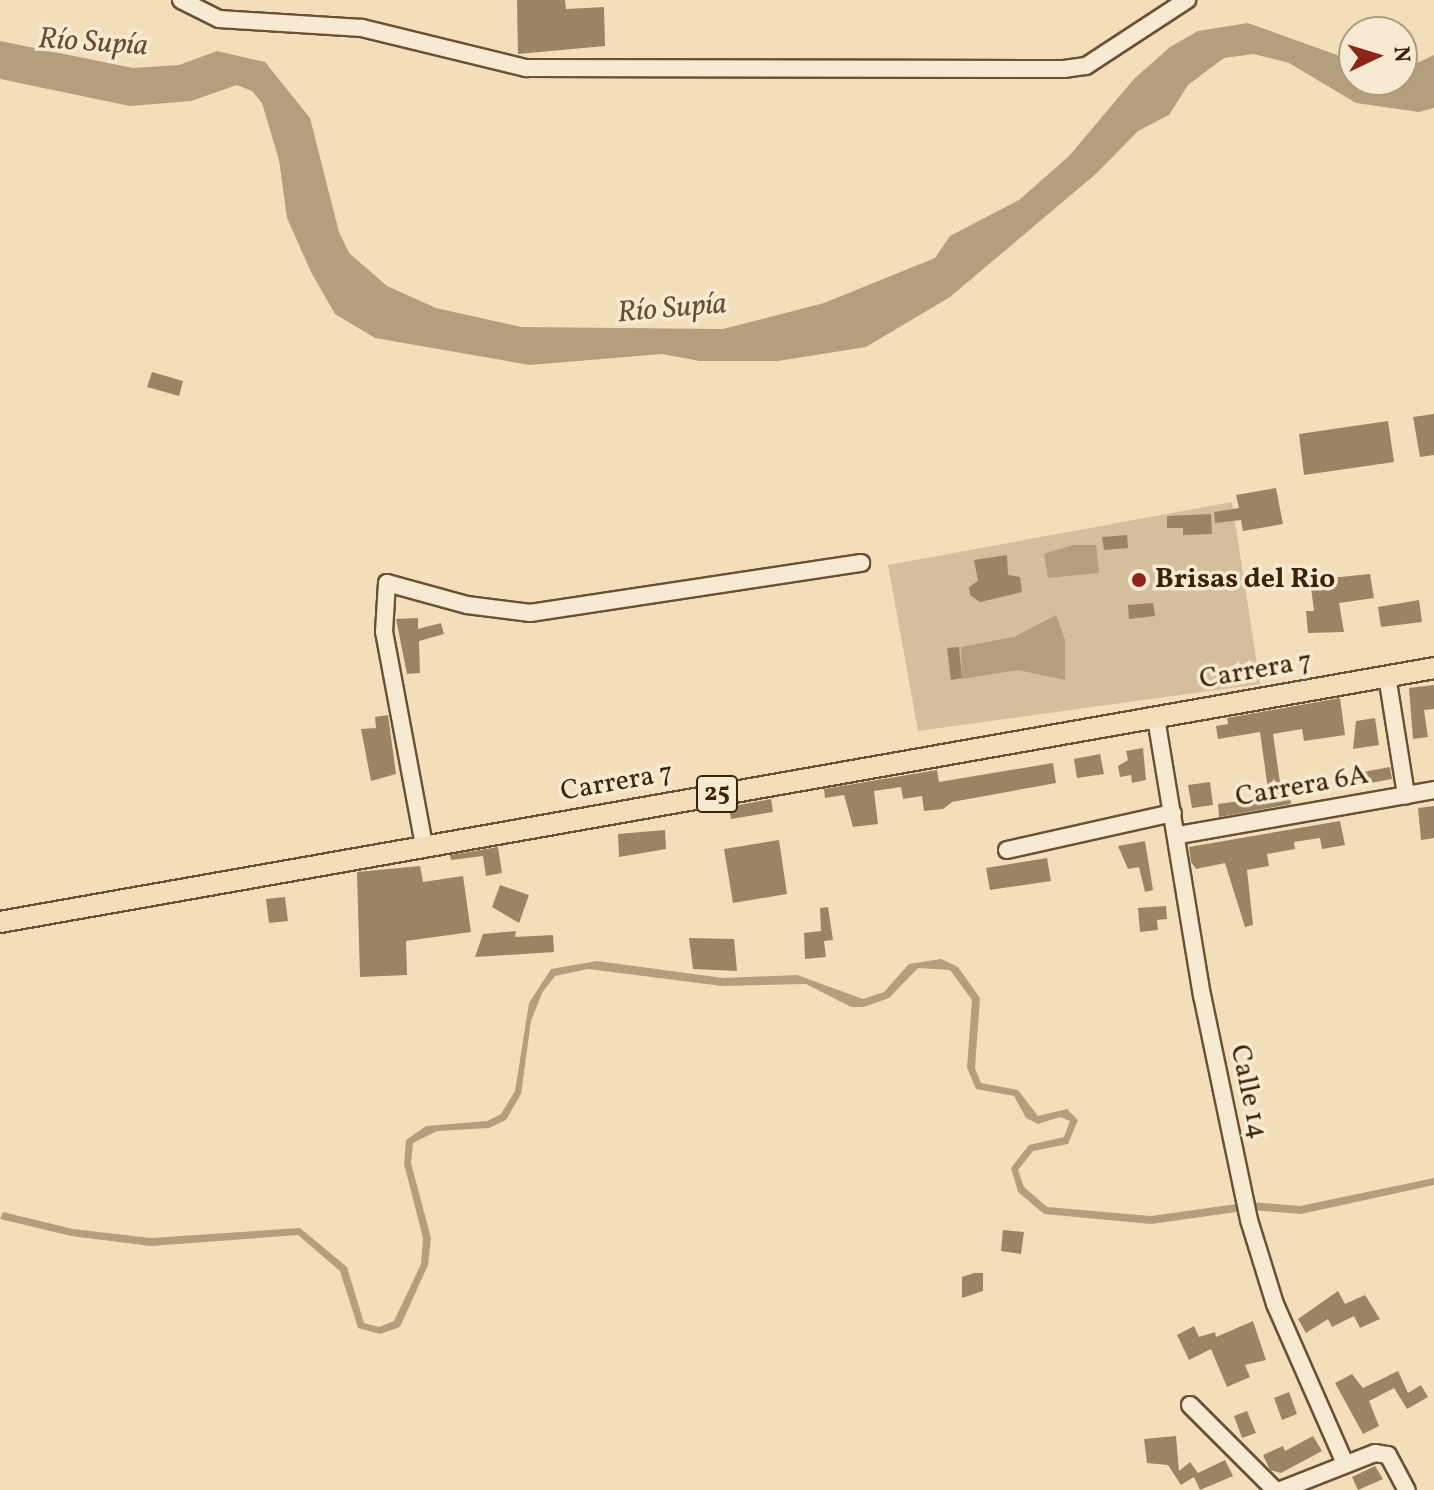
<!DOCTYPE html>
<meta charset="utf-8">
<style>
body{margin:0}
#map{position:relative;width:1434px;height:1490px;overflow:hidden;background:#f2dfba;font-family:Vollkorn,serif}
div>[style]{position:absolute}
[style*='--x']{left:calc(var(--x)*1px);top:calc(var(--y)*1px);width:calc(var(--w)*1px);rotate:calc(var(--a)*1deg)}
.green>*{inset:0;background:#d3bf9b}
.water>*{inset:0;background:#b49f7d}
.building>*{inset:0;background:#9b8464}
.roads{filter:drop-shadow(2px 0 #6a5133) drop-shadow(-2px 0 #6a5133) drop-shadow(0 2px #6a5133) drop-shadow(0 -2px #6a5133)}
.minor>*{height:16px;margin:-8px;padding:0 8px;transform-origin:8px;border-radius:8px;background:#f7ead2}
.major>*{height:20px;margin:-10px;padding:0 10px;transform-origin:10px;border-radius:10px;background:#f2dfba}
.dots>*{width:22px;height:22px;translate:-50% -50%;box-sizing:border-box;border:4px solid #f7ead2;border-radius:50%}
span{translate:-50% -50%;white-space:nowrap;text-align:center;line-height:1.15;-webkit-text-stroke:7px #f7ead2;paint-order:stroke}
.shield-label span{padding:2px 6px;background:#f7ead2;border:2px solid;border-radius:6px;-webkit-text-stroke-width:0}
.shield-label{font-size:26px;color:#3d2206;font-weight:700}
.poi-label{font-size:28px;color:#3d2206;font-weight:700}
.left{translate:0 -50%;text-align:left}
.street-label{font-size:28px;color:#3d2206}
.water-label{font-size:30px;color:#674e30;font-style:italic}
.north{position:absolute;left:1338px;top:16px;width:80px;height:80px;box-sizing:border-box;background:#f7ead2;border:2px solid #ad9a80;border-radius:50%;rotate:86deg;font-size:22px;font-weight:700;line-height:32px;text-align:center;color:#3d2206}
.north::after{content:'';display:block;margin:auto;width:28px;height:36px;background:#8f2418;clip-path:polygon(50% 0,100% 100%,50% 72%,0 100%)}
</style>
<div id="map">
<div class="green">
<i style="clip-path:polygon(1232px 502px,1260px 684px,918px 731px,888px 565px)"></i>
</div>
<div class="water">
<i style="clip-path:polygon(1248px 23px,1354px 61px,1354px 80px,1402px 80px,1402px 70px,1434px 55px,1434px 108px,1419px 112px,1356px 103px,1289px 63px,1254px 54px,1224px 58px,1188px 85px,1169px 115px,1138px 131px,1097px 173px,950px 297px,866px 347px,778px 361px,700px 361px,662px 354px,530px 365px,375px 338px,335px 314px,311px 272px,287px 218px,279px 160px,262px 103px,252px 91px,237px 85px,191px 101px,130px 106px,0 79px,0 41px,133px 68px,179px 65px,217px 51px,265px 62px,310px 118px,339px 232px,349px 253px,387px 286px,436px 308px,521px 327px,723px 329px,824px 303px,935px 258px,950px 236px,1019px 200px,1069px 156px,1134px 79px,1170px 47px,1198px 31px)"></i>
<i style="clip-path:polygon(1073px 545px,1096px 545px,1099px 573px,1048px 578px,1044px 554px)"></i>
<i style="clip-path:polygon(1056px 615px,1065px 640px,1065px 680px,1018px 670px,962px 679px,961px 647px,1014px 637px)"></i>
<i style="clip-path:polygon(941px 959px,958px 967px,980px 998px,975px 1068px,981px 1083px,1018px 1090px,1038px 1116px,1067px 1109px,1078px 1120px,1068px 1144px,1033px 1151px,1018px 1170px,1024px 1187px,1047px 1207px,1151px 1216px,1251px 1202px,1300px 1206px,1434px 1178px,1434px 1185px,1301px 1214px,1251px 1210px,1151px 1224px,1044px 1214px,1018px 1192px,1011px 1168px,1029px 1145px,1064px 1137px,1070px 1121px,1060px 1117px,1038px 1124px,1026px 1118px,1014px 1096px,976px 1089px,967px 1068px,972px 1000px,950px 970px,918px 968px,889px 998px,864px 1007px,851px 1007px,806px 984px,722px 986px,588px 969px,555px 976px,542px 993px,531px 1021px,521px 1094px,506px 1120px,489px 1128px,437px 1131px,413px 1143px,411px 1163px,431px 1238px,428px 1265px,400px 1327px,380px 1334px,358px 1328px,340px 1271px,298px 1235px,151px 1246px,71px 1236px,0 1219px,3px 1212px,73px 1229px,151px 1238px,300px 1228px,347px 1267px,364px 1323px,379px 1327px,394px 1321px,421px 1264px,423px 1238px,404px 1164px,406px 1140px,426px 1126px,487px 1121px,501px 1114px,515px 1091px,529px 1003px,551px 969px,597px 961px,723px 978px,797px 975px,863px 999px,884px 992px,909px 964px)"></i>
</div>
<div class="building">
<i style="clip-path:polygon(517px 0,565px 0,566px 9px,604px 7px,605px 46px,518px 54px)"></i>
<i style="clip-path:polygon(152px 372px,183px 381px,179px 396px,147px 387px)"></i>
<i style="clip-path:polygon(1434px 414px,1434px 455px,1420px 457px,1413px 417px)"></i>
<i style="clip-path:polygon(1388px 421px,1394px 462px,1304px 475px,1299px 434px)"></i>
<i style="clip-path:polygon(1276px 488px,1283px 524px,1243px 531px,1241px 520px,1215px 523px,1214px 512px,1239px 508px,1236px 495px)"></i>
<i style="clip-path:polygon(1211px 514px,1212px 534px,1183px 535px,1183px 528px,1167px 528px,1167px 516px)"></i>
<i style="clip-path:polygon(1127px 535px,1128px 548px,1104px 550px,1102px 537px)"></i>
<i style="clip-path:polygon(1007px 555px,1008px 575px,1020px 577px,1022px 592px,980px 602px,970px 595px,969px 587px,978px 581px,974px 560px)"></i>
<i style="clip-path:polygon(1370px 574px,1374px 598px,1339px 603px,1344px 632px,1308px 633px,1306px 611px,1314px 611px,1310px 580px)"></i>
<i style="clip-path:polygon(1419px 600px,1422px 622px,1381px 627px,1378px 607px)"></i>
<i style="clip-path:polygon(1153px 603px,1155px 616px,1129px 619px,1128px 605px)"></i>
<i style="clip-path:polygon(418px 618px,418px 629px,441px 623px,444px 634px,419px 641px,420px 673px,407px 674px,396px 619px)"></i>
<i style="clip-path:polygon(959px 647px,962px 678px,951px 680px,947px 648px)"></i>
<i style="clip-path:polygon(1434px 685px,1434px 709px,1424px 710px,1428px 737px,1413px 739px,1409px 688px)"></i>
<i style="clip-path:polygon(1340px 698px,1345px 735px,1304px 741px,1302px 729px,1273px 734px,1282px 796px,1290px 795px,1291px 804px,1219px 817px,1218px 804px,1269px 797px,1260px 732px,1218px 739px,1216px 726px,1228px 724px,1227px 718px)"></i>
<i style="clip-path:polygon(388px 715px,396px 774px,371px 781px,361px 729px,376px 728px,375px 717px)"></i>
<i style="clip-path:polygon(1375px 718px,1379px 745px,1353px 749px,1356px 721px)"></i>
<i style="clip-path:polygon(1143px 748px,1146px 780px,1132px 783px,1131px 775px,1120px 777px,1118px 766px,1128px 760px,1126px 751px)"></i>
<i style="clip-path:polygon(1100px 754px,1104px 774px,1077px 778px,1074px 759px)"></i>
<i style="clip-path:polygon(1053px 763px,1056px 783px,952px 802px,943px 809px,924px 811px,922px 796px,903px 799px,901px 787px,874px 791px,878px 824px,853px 827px,844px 795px,825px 798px,824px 789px,937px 770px,939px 782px)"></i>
<i style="clip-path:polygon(1390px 767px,1392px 779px,1354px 786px,1352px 774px)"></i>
<i style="clip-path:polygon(1210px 782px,1213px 805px,1192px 808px,1188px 785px)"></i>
<i style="clip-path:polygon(771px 799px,773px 812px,731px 819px,729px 807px)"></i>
<i style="clip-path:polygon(1434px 806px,1434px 838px,1421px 840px,1418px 808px)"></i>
<i style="clip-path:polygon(1340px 821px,1345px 845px,1322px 849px,1320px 838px,1294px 842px,1295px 849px,1267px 854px,1269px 866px,1247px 870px,1253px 925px,1245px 927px,1225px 863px,1196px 869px,1191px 862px,1189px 847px)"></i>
<i style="clip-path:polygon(665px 830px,666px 849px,619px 857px,618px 834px)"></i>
<i style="clip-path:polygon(779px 840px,787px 894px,733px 903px,724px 849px)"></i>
<i style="clip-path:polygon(1145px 841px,1153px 890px,1145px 892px,1139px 867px,1128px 869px,1118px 846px)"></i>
<i style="clip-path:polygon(498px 847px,502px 873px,486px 876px,483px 856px,451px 860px,450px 855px)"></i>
<i style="clip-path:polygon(1047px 858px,1051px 881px,990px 890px,986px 868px)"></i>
<i style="clip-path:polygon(420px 866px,423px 882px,463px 876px,471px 932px,406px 941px,407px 975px,360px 977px,357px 872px)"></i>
<i style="clip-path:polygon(500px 885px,529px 895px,519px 923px,492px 907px)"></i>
<i style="clip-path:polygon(285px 897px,288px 921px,269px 923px,266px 899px)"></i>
<i style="clip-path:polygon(1166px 906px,1167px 919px,1157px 920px,1158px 930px,1140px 932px,1138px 908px)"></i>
<i style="clip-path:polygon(828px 907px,833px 940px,824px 941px,826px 957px,805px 959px,804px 933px,821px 931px,820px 908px)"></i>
<i style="clip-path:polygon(516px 931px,515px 937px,553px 935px,554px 952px,475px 957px,483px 934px)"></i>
<i style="clip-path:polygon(689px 938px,734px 939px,737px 971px,693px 969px)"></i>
<i style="clip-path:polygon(1003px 1230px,1024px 1232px,1021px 1254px,1001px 1251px)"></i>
<i style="clip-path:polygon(974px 1273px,983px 1273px,983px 1291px,962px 1298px,962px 1277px)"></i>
<i style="clip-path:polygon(1338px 1291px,1345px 1304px,1365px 1295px,1380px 1319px,1360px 1328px,1354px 1316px,1332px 1327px,1328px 1319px,1306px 1333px,1298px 1319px)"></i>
<i style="clip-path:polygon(1253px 1321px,1266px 1360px,1245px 1365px,1250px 1377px,1227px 1387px,1211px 1349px,1189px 1360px,1177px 1335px,1194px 1326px,1199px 1337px,1215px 1332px,1216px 1337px)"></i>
<i style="clip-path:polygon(1398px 1371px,1408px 1393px,1421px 1385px,1428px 1397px,1407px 1409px,1394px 1388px,1369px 1401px,1379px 1426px,1363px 1434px,1335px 1383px,1352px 1374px,1363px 1388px)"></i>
<i style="clip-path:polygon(1289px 1392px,1297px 1414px,1282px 1420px,1274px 1398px)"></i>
<i style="clip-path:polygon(1247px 1411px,1256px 1433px,1242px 1438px,1234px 1416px)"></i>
<i style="clip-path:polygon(1176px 1436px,1179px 1471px,1190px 1462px,1198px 1473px,1225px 1460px,1233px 1476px,1200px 1490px,1194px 1477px,1181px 1485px,1168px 1465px,1147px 1463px,1144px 1439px)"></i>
<i style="clip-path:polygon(1313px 1436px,1322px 1451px,1281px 1473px,1270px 1470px,1263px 1455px,1283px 1446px,1285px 1451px)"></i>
<i style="clip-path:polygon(1375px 1466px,1383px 1479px,1358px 1490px,1352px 1477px)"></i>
</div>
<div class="roads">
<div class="minor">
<i style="--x:181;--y:0;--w:42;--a:26.6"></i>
<i style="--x:219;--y:19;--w:143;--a:3.6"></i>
<i style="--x:362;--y:28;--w:169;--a:13.7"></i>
<i style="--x:526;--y:68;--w:538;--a:0.11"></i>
<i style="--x:1064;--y:69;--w:22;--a:-8"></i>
<i style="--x:1086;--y:66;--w:121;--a:-33.2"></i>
<i style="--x:1387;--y:676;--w:121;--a:80.9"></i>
<i style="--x:1156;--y:718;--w:281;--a:80.6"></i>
<i style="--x:1202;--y:995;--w:230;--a:78.2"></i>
<i style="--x:1249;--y:1220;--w:88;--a:72.8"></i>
<i style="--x:1275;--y:1304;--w:171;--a:66.3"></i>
<i style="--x:1179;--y:835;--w:259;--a:-10"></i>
<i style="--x:424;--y:845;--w:217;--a:-100.6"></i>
<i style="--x:384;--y:632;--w:49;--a:-86.5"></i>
<i style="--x:387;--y:583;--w:83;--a:15.4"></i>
<i style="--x:467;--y:605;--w:64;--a:7.2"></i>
<i style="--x:530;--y:613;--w:335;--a:-8.6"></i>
<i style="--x:1007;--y:850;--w:170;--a:-12.6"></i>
<i style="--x:1190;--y:1405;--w:120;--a:45"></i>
<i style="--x:1281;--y:1490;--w:101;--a:-21.5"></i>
<i style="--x:1375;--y:1453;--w:13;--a:9"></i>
<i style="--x:1388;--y:1455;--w:40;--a:62"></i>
</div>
<div class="major">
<i style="--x:0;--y:922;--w:1456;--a:-10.04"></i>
</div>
</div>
<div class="dots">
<i style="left:1139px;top:580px;background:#8f2418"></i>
</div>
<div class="shield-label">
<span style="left:717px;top:794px">25</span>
</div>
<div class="poi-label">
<span class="left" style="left:1155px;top:580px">Brisas del Rio</span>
</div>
<div class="street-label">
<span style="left:1256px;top:671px;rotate:-10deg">Carrera 7</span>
<span style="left:617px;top:783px;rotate:-10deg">Carrera 7</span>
<span style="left:1302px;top:787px;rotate:-10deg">Carrera 6A</span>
<span style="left:1248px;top:1092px;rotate:78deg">Calle 14</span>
</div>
<div class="water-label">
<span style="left:93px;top:43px;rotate:4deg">Río Supía</span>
<span style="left:672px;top:309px;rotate:-5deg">Río Supía</span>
</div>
<div class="north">N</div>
</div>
